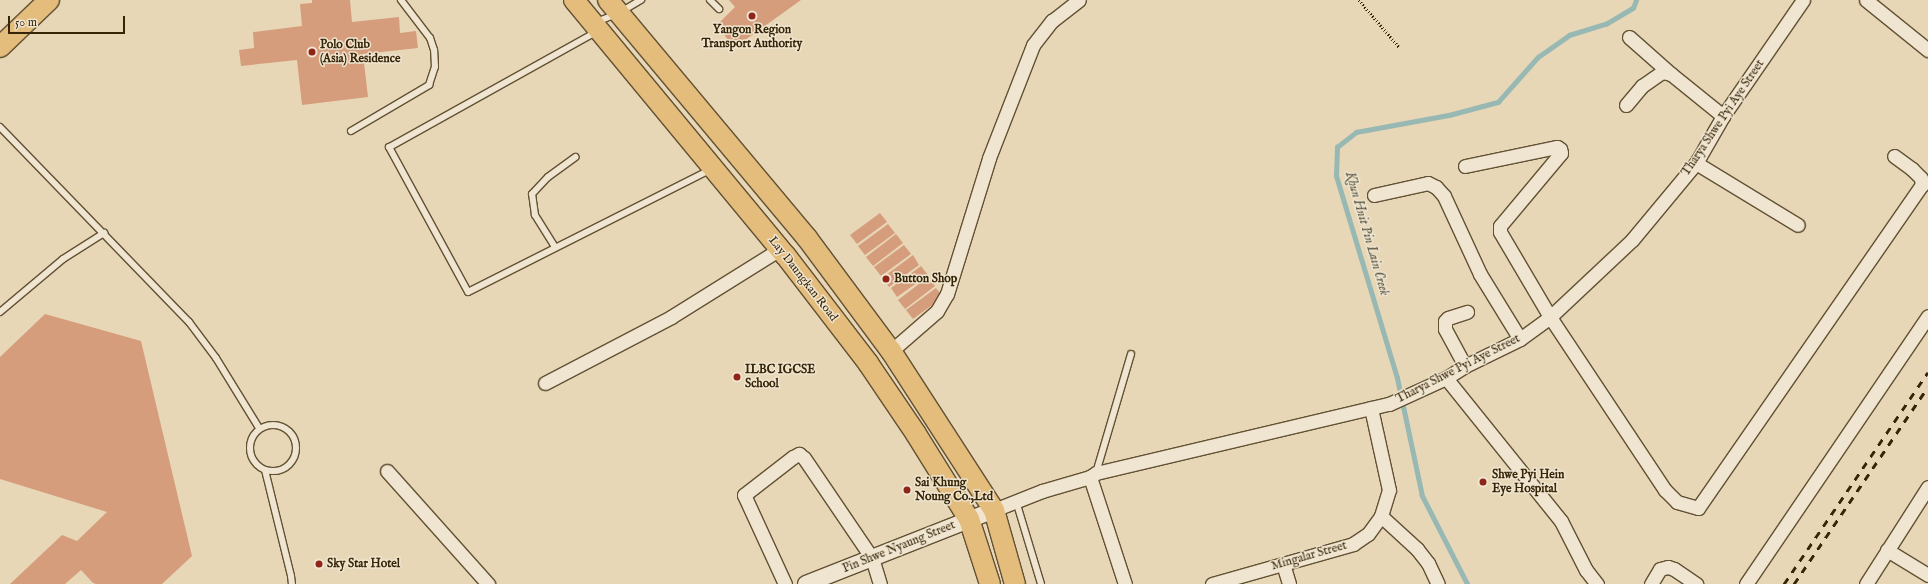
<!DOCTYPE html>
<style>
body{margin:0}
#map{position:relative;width:1928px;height:584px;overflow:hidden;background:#e7d7b7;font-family:"IM FELL English",serif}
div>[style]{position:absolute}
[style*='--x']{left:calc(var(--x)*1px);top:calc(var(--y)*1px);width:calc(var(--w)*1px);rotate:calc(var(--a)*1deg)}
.stream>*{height:4.5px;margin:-2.25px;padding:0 2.25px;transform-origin:2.25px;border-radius:2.25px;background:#97b8b3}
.building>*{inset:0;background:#d69d7d}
.path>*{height:2.5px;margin-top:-1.25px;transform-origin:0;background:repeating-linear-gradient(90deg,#362407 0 1px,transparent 0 3px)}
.roads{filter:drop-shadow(1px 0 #625133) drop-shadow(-1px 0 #625133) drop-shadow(0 1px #625133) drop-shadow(0 -1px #625133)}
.service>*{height:6px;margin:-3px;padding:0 3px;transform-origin:3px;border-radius:3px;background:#efe5d0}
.service>.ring{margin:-3px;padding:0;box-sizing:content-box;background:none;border:6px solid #efe5d0;border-radius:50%}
.minor>*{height:13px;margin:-6.5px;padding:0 6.5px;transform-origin:6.5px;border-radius:6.5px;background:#efe5d0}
.tertiary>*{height:16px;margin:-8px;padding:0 8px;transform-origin:8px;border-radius:8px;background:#efe5d0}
.primary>*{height:20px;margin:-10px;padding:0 10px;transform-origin:10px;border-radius:10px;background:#e4bc7c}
.rail>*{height:3px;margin-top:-1.5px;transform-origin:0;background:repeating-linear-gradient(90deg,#362407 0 7px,transparent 0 14px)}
.dots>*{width:11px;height:11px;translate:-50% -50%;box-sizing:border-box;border:2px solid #efe5d0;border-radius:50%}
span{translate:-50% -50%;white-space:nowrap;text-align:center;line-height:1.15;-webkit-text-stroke:3px #efe5d0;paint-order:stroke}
.poi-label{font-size:12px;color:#362407;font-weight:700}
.left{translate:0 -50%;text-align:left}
.street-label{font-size:12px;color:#362407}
.water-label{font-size:13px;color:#53503b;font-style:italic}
.scale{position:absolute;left:8px;top:16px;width:117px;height:18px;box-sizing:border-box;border:2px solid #362407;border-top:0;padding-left:5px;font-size:12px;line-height:14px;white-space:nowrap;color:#362407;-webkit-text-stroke:3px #efe5d0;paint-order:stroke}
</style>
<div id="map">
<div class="stream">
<i style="--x:1467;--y:584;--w:99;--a:-117.1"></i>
<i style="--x:1422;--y:496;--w:121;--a:-102"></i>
<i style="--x:1397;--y:378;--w:211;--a:-106.8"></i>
<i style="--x:1336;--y:176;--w:29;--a:-88"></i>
<i style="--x:1337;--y:147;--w:24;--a:-38"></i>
<i style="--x:1356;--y:132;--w:95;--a:-10.4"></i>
<i style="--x:1449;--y:115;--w:51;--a:-14.9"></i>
<i style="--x:1498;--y:102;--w:60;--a:-48.4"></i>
<i style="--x:1538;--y:57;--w:38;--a:-35"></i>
<i style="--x:1569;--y:35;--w:39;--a:-17"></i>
<i style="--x:1606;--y:24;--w:31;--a:-31"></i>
<i style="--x:1633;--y:8;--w:9;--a:-69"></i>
</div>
<div class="building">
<i style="clip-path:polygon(312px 0,350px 0,352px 22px,399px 17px,400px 33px,416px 31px,418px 48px,363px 54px,368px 97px,302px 105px,297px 60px,241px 66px,239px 50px,254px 48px,253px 32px,302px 26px,300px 4px,312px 3px)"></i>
<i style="clip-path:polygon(729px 0,801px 0,734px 48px,717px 25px,735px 7px)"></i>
<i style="clip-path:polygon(880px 213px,887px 222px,857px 244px,850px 235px)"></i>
<i style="clip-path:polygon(888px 224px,895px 233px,865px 255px,858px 246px)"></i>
<i style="clip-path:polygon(896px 234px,903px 243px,873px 266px,866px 257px)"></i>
<i style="clip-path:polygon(904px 245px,911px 254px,881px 276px,874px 267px)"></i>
<i style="clip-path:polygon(913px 255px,919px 265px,889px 287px,882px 278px)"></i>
<i style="clip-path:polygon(921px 266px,928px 275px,897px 297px,891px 288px)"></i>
<i style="clip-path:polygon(928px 277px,935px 286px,905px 309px,898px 300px)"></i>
<i style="clip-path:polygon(936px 288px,943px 297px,913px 319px,906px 310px)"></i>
<i style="clip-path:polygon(45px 314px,141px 341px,192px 556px,162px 584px,96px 584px,93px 583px,81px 570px,65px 584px,10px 584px,62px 535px,77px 541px,107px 512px,0 479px,0 357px)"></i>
</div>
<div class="path">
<i style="--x:1359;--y:0;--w:63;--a:49.5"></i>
</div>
<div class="roads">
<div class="service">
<i style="--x:710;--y:0;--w:13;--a:45"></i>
<i style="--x:596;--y:22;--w:25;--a:-21"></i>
<i style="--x:619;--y:13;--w:26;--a:-31"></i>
<i style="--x:596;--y:32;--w:237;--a:150.9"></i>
<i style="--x:389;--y:147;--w:165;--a:61.4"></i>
<i style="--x:468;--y:292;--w:271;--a:-26.8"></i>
<i style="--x:0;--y:127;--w:272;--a:45.9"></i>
<i style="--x:189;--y:322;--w:45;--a:53.1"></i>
<i style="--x:216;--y:358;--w:82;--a:58.4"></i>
<i style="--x:351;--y:131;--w:91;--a:-30.5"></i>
<i style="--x:429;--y:85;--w:19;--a:-72"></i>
<i style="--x:435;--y:67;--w:17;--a:-93"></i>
<i style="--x:434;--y:50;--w:13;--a:-108"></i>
<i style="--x:430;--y:38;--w:48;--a:-127.3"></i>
<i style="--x:555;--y:247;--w:38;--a:-122"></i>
<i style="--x:535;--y:215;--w:21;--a:-98"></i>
<i style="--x:532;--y:194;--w:23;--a:-47"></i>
<i style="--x:548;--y:177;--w:34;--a:-36"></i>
<i style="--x:0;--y:312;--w:82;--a:-40.1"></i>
<i style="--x:63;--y:259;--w:49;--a:-32.4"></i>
<i class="ring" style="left:250px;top:425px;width:40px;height:40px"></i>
<i style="--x:265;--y:470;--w:109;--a:76.2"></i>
<i style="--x:291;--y:576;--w:8;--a:83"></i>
<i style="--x:1096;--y:473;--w:124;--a:-73.6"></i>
<i style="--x:1016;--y:501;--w:87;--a:73.2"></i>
</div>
<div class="minor">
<i style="--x:1866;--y:0;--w:80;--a:38.9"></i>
<i style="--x:1629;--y:37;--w:56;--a:41.4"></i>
<i style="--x:1626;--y:105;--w:25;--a:-50"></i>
<i style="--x:1642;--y:86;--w:24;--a:-35"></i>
<i style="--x:1662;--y:72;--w:9;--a:13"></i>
<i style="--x:1671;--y:74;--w:67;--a:38.9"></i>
<i style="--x:1696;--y:163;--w:119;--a:31.3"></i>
<i style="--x:1465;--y:166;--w:94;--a:-11.7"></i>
<i style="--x:1557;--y:147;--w:4;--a:34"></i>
<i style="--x:1560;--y:149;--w:4;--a:76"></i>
<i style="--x:1561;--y:153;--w:95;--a:129.9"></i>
<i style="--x:1500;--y:226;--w:6;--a:90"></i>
<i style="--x:1500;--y:232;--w:99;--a:59.5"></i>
<i style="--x:1550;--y:317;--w:208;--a:56.4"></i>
<i style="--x:1665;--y:490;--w:17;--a:45"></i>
<i style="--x:1677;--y:502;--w:22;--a:16"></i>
<i style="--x:1698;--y:508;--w:393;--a:-55.3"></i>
<i style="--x:1922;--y:185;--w:7;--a:-98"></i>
<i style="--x:1921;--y:178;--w:13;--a:-135"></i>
<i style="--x:1912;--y:169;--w:22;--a:-144"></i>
<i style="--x:1374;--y:195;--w:55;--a:-12.5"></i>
<i style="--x:1428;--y:183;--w:9;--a:27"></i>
<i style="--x:1436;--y:187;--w:12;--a:48"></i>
<i style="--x:1444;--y:196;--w:86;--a:65.2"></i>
<i style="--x:1480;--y:274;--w:76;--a:58.4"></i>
<i style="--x:891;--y:351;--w:61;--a:-41"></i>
<i style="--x:937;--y:311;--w:20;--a:-60"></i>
<i style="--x:947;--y:294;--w:142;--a:-72.8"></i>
<i style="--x:989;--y:158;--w:121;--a:-68.7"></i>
<i style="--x:1033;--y:45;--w:31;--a:-52"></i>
<i style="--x:1052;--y:21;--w:34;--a:-38"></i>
<i style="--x:1465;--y:366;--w:42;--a:-118.4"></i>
<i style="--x:1445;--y:329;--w:8;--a:-90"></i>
<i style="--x:1445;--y:321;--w:4;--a:-45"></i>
<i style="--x:1448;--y:318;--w:20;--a:-18"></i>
<i style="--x:1446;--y:378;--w:184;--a:51.2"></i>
<i style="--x:1561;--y:521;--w:55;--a:63"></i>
<i style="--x:1586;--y:570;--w:18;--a:52"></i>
<i style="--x:545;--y:383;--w:142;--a:-27.6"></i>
<i style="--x:671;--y:317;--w:128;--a:-32"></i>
<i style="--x:387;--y:471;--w:152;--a:48.2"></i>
<i style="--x:1090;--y:477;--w:113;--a:71.9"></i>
<i style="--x:994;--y:510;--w:52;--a:-21.6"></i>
<i style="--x:1042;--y:491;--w:50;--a:-16.3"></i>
<i style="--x:1090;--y:477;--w:7;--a:-34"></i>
<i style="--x:1096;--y:473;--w:301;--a:-13.3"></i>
<i style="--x:1389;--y:404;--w:63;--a:-24.5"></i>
<i style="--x:1446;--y:378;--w:22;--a:-32"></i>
<i style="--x:1465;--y:366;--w:61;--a:-26.1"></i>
<i style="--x:1520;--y:339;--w:37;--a:-36"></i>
<i style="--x:1550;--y:317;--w:112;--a:-43.2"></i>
<i style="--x:1632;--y:240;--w:100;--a:-50.3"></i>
<i style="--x:1696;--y:163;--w:54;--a:-60.1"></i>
<i style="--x:1723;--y:116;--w:141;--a:-55.4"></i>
<i style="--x:1381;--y:516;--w:49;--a:42.5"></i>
<i style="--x:1417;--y:549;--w:18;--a:52"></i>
<i style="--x:1428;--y:563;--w:23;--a:65"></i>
<i style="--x:1887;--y:550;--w:48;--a:31.4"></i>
<i style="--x:1283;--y:564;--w:21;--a:73"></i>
<i style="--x:785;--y:584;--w:98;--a:-114.7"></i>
<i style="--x:744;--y:495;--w:62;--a:-37.8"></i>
<i style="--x:793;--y:457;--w:7;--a:-27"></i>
<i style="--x:799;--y:454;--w:6;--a:39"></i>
<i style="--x:804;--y:458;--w:121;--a:55.8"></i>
<i style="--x:872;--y:558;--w:27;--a:73"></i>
<i style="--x:1212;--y:584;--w:147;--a:-15.8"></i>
<i style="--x:1353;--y:544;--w:18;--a:-34"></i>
<i style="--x:1368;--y:534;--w:22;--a:-54"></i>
<i style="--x:1381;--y:516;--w:27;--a:-73"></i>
<i style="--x:1389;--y:490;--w:84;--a:-102.4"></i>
<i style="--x:1651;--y:584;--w:17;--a:-59"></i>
<i style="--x:1660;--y:569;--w:8;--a:-14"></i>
<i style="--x:1668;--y:567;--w:6;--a:18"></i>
<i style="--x:1674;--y:569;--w:27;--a:34"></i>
<i style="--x:1746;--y:584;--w:324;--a:-55.8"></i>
<i style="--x:1866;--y:584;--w:115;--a:-57.4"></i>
</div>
<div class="tertiary">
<i style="--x:806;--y:584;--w:202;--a:-21.5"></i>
</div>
<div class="primary">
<i style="--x:574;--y:0;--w:332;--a:50.4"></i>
<i style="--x:786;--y:256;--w:135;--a:52.5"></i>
<i style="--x:868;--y:363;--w:86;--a:55.9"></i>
<i style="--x:916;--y:434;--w:100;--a:58.1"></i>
<i style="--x:969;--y:519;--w:68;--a:72.1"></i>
<i style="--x:608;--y:0;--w:310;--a:50.1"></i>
<i style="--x:807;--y:238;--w:141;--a:53.4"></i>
<i style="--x:891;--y:351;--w:189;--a:57.1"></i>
<i style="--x:994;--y:510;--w:77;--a:74.2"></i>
<i style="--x:0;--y:47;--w:68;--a:-43.8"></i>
</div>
</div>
<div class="rail">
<i style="--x:1784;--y:584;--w:256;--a:-55.8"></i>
<i style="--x:1794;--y:584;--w:238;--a:-55.8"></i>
</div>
<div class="dots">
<i style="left:752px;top:16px;background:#8f2418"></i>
<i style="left:312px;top:52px;background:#8f2418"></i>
<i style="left:886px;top:279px;background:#8f2418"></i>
<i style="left:737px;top:377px;background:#8f2418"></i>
<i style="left:1483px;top:482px;background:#8f2418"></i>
<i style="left:907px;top:490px;background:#8f2418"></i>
<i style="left:319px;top:564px;background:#8f2418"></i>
</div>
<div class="poi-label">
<span style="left:752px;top:37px">Yangon Region<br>Transport Authority</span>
<span class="left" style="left:320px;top:52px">Polo Club<br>(Asia) Residence</span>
<span class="left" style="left:894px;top:279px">Button Shop</span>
<span class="left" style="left:745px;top:377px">ILBC IGCSE<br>School</span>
<span class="left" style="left:1492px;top:482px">Shwe Pyi Hein<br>Eye Hospital</span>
<span class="left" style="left:915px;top:490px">Sai Khung<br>Noung Co.,Ltd</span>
<span class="left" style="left:327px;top:564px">Sky Star Hotel</span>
</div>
<div class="street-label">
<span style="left:1723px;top:118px;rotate:-56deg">Tharya Shwe Pyi Aye Street</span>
<span style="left:803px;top:279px;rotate:52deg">Lay Daungkan Road</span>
<span style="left:1458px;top:369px;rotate:-27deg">Tharya Shwe Pyi Aye Street</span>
<span style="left:899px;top:547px;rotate:-22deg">Pin Shwe Nyaung Street</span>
<span style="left:1309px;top:556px;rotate:-16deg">Mingalar Street</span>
</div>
<div class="water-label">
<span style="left:1366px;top:234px;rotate:74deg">Khun Hnit Pin Lain Creek</span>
</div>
<div class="scale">50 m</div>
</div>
